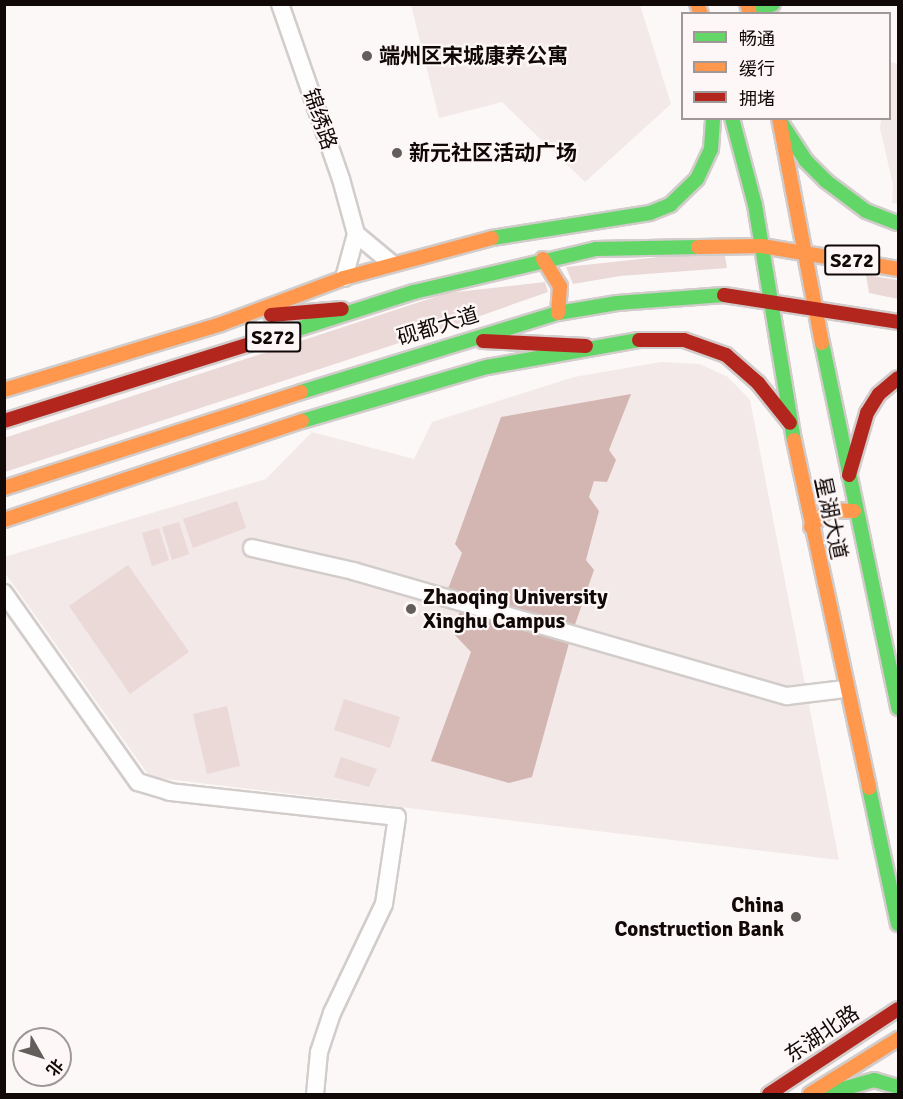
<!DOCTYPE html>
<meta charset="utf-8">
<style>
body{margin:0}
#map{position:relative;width:903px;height:1099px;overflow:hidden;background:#fcf8f8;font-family:Signika,"Noto Sans SC",sans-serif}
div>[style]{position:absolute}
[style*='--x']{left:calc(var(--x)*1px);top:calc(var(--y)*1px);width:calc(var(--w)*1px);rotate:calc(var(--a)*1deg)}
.built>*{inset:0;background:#f2e9e8}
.green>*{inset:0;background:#ebd9d7}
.water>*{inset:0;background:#d3b6b1}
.roads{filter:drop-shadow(2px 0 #d2cccb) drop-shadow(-2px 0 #d2cccb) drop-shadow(0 2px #d2cccb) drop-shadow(0 -2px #d2cccb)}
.street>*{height:16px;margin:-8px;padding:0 8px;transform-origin:8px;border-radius:8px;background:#fffefe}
.fast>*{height:14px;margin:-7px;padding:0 7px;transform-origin:7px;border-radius:7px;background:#63d668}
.slow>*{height:14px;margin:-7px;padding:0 7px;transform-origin:7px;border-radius:7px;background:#ff974d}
.jam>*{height:14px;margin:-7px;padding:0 7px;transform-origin:7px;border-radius:7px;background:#b3261e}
.dots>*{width:16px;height:16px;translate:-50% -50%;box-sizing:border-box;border:3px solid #fdf7f7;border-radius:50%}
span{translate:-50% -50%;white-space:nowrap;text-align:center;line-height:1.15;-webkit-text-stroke:4.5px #fdf7f7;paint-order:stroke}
.shield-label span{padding:2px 4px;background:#fdf7f7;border:2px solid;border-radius:4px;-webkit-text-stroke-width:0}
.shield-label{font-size:20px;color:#110908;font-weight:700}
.poi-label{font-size:21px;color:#110908;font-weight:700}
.left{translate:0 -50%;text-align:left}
.right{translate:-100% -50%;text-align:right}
.street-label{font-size:21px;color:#110908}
.frame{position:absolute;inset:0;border:6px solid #110908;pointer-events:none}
.legend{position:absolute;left:681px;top:12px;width:210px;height:108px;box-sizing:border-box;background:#fdf7f7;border:2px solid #9f9897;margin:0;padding:8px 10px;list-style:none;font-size:18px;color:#110908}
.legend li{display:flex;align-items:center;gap:12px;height:30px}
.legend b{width:30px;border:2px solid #9f9897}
.north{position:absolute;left:12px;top:1027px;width:60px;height:60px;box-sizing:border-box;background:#fdf7f7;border:2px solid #9f9897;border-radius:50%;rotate:129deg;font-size:16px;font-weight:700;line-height:24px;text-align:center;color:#110908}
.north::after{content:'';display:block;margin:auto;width:21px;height:27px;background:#635d5c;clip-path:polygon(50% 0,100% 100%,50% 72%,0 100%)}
</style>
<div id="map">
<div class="built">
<i style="clip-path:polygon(411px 5px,640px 5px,671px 104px,585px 182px,502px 102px,439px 118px)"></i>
<i style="clip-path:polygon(890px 62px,898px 64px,898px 204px,892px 203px,893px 185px,880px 128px,881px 119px,890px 118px)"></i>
<i style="clip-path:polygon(661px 362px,700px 364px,728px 377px,750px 400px,839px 860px,150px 777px,5px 573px,4px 557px,266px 479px,312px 432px,414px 459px,432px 422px,574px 377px)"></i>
</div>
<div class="green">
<i style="clip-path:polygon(724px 250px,727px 268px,620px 276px,573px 284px,566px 267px)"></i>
<i style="clip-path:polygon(866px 275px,898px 280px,898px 299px,869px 293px)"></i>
<i style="clip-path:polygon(545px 282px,548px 292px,460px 323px,5px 472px,4px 438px,447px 293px)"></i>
<i style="clip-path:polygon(237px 501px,246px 528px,193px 548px,183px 519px)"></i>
<i style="clip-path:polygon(179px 522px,189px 554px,172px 560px,162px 527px)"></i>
<i style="clip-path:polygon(159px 528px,169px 560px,152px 566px,142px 533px)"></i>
<i style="clip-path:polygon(128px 565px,189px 652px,130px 694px,69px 606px)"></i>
<i style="clip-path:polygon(344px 699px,400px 717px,390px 748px,334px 730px)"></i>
<i style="clip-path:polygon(227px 706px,240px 766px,207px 774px,193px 714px)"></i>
<i style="clip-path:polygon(341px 757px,377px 769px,369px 787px,334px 777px)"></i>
</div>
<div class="water">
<i style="clip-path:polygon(631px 394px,609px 450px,616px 460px,607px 482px,594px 481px,589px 497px,599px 511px,586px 560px,594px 570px,571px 636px,532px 777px,509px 783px,431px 761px,471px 652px,453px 633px,462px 604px,444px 599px,462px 553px,455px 544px,501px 417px)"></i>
</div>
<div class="roads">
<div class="street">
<i style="--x:280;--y:4;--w:185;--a:70.8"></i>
<i style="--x:341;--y:179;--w:57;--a:74.7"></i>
<i style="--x:356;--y:234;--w:45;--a:39.6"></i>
<i style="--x:344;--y:278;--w:46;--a:-74.7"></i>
<i style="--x:252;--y:548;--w:104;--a:12.8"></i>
<i style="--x:353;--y:571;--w:452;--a:16.1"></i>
<i style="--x:787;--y:696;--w:58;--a:-6.9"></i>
<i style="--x:4;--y:593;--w:232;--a:54.7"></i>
<i style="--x:138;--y:782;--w:34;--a:17"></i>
<i style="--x:170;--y:792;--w:228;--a:6.3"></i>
<i style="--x:397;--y:817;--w:88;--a:98.5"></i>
<i style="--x:384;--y:904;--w:121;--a:115.5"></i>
<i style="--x:332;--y:1013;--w:41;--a:108.4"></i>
<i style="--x:319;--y:1052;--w:42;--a:95.4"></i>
</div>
<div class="fast">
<i style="--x:749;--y:12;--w:25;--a:-18"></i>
<i style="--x:732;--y:118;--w:90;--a:75.2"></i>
<i style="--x:755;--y:205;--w:238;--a:80.6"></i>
<i style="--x:782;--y:124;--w:44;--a:57"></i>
<i style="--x:806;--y:161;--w:28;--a:45"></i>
<i style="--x:826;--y:181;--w:50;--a:36.9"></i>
<i style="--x:866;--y:211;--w:34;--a:21"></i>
<i style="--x:492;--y:238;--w:160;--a:-9"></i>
<i style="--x:650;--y:213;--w:22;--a:-22"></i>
<i style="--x:670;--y:205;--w:37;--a:-44"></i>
<i style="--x:697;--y:179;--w:33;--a:-65"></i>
<i style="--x:711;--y:149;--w:31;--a:-86"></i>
<i style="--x:282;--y:334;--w:139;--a:-17.7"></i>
<i style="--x:414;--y:292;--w:187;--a:-13.3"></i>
<i style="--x:596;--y:249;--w:102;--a:-1.1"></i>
<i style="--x:822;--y:343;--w:373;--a:78.2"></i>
<i style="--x:301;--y:392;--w:269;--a:-17.1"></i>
<i style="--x:558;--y:313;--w:60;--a:-9.6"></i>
<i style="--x:617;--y:303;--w:107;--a:-4.3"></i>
<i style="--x:302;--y:421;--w:193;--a:-16.3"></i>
<i style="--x:487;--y:367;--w:154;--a:-10.1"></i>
<i style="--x:869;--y:788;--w:139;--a:78"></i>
<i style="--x:828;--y:1093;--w:48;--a:-15.8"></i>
<i style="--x:874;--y:1080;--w:25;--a:16"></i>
</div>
<div class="slow">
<i style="--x:697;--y:4;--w:11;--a:68"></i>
<i style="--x:747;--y:4;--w:10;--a:73"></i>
<i style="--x:779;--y:118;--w:229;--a:79.2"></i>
<i style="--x:698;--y:247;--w:64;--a:-0.9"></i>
<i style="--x:762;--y:246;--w:138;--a:9.6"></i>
<i style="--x:543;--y:259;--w:32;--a:58"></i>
<i style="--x:560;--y:286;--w:27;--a:94"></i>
<i style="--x:4;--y:390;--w:227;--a:-16.9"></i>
<i style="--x:221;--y:324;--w:131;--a:-20.5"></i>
<i style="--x:344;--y:278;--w:153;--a:-15.1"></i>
<i style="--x:794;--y:440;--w:356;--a:77.8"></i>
<i style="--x:4;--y:488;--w:312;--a:-17.9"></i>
<i style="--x:4;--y:520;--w:314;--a:-18.4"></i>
<i style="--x:811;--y:527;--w:23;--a:-47"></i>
<i style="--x:827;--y:510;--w:27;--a:2"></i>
<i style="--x:810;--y:1094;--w:104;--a:-32"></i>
</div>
<div class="jam">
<i style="--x:724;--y:295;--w:176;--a:8.8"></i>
<i style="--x:271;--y:315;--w:71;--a:-4.8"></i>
<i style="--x:639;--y:340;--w:45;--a:0"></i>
<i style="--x:684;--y:340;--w:45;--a:19.7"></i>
<i style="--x:726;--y:355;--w:43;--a:41.2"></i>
<i style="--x:758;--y:383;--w:51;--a:51.3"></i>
<i style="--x:483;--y:341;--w:103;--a:2.8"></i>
<i style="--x:4;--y:421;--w:291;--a:-17.4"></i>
<i style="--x:849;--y:475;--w:65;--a:-73.8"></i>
<i style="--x:867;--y:413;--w:22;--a:-58"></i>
<i style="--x:879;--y:394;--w:25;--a:-40"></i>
<i style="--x:769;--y:1094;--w:154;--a:-33.4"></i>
</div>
</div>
<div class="dots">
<i style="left:367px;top:56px;background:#635d5c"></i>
<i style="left:397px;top:153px;background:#635d5c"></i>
<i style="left:411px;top:609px;background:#635d5c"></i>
<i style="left:796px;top:917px;background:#635d5c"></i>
</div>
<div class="shield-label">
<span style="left:852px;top:260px">S272</span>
<span style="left:273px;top:337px">S272</span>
</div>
<div class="poi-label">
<span class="left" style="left:379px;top:56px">端州区宋城康养公寓</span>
<span class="left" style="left:409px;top:153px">新元社区活动广场</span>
<span class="left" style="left:423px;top:609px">Zhaoqing University<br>Xinghu Campus</span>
<span class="right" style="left:784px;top:917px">China<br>Construction Bank</span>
</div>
<div class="street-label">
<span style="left:320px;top:119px;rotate:71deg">锦绣路</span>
<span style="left:438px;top:326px;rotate:-17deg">砚都大道</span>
<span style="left:831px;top:518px;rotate:78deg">星湖大道</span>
<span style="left:822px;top:1034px;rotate:-34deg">东湖北路</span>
</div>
<div class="frame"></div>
<ul class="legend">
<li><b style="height:8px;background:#63d668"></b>畅通</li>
<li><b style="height:8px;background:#ff974d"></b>缓行</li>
<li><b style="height:8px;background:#b3261e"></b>拥堵</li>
</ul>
<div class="north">北</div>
</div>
